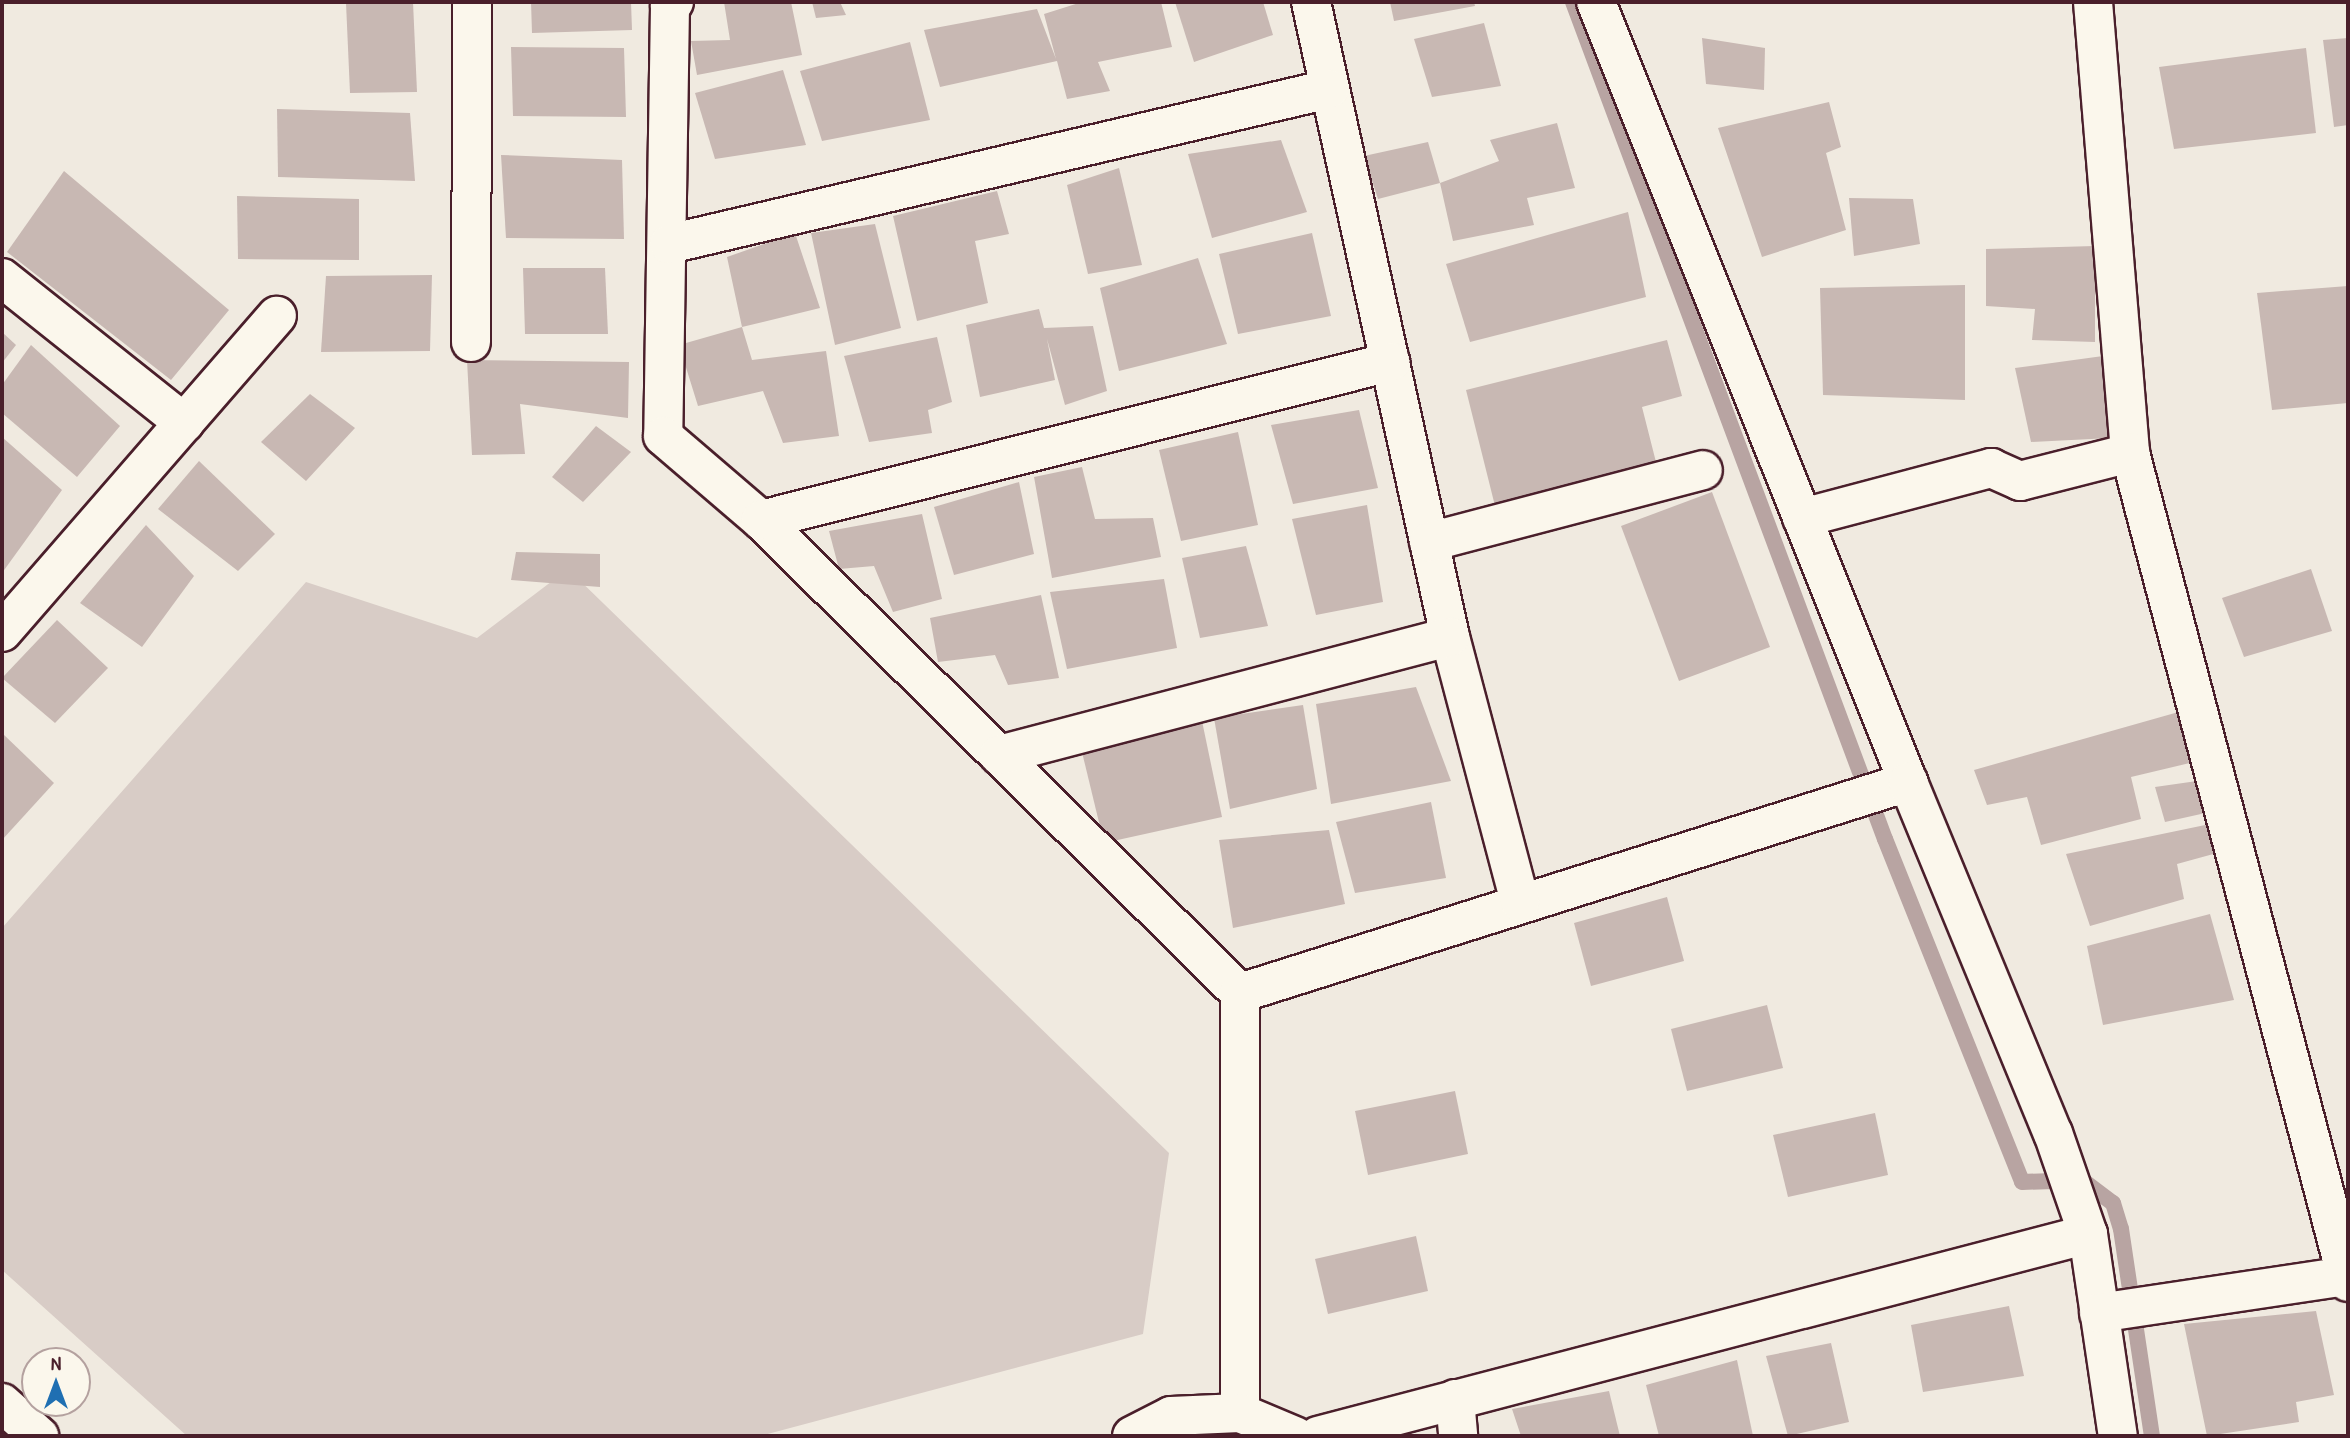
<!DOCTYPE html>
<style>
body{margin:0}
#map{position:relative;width:2350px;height:1438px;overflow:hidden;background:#f0eae0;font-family:"Patrick Hand",sans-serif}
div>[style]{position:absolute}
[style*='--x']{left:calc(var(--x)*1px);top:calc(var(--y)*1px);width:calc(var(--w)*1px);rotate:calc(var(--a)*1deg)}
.green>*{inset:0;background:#d8ccc6}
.stream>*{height:16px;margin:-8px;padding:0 8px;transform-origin:8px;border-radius:8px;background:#b8a4a2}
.building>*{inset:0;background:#c8b8b3}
.roads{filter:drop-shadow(2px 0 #4a1f2b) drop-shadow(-2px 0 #4a1f2b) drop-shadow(0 2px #4a1f2b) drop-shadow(0 -2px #4a1f2b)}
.minor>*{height:38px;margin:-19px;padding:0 19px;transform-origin:19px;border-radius:19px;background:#fbf7ec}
.secondary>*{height:38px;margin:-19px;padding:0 19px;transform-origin:19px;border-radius:19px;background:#fbf7ec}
span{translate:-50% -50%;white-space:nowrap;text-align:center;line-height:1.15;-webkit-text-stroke:6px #fbf7ec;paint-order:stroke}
.frame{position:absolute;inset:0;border:4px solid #4a1f2b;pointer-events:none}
.north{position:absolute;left:21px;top:1347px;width:70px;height:70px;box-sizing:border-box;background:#fbf7ec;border:2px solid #b4a19f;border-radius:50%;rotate:0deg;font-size:19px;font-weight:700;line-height:28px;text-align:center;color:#4a1f2b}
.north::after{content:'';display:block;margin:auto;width:24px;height:32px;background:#1f6fb2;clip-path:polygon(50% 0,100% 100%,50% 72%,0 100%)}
</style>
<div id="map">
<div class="green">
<i style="clip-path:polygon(568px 569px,1169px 1153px,1143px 1334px,760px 1436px,187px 1436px,2px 1270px,2px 928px,306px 582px,477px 638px)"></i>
</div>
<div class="stream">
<i style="--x:1573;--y:2;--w:893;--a:69.56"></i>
<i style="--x:1885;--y:839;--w:369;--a:68.2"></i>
<i style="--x:2022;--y:1182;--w:60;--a:-1.9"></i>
<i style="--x:2082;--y:1180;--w:39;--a:37"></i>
<i style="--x:2113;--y:1203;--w:27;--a:73"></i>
<i style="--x:2121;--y:1229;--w:209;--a:81.5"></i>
</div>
<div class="building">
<i style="clip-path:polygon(367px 2px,413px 2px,417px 92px,350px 93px,346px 3px)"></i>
<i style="clip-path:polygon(531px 2px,631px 2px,632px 30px,532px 33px)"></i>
<i style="clip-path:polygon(724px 2px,791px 2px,802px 55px,697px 75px,691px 41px,730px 40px)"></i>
<i style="clip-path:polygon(812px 2px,840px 2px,846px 15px,816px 18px)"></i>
<i style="clip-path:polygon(1082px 2px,1161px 2px,1172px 47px,1098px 62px,1110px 91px,1067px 99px,1057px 61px,940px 87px,924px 30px,1037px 9px,1056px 59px,1044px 14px)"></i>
<i style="clip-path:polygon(1175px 2px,1263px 2px,1273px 35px,1194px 62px)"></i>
<i style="clip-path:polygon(1390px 2px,1474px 2px,1475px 6px,1394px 21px)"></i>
<i style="clip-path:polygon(1484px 23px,1501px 86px,1432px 97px,1414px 39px)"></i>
<i style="clip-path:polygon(1702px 38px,1765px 48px,1764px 90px,1706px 84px)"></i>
<i style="clip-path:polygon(2348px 38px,2348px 125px,2334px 127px,2323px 40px)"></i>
<i style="clip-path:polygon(910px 42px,930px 120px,822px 141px,800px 71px)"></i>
<i style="clip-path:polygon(511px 47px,624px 48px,626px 117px,513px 116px)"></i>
<i style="clip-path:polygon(2306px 48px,2316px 133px,2174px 149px,2159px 67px)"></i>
<i style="clip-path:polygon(783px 70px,806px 145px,715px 159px,695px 93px)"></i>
<i style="clip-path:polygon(1829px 102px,1841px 147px,1826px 153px,1846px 230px,1762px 257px,1718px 128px)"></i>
<i style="clip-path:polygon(277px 109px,410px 113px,415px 181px,278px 177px)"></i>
<i style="clip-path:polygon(1557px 123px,1575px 188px,1527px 198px,1534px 225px,1453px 241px,1440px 183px,1499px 161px,1490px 140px)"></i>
<i style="clip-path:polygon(1281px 140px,1307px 212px,1212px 238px,1188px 154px)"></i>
<i style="clip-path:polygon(1428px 142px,1440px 183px,1378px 199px,1364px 156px)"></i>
<i style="clip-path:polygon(501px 155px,622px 160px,624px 239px,506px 238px)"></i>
<i style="clip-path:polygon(1119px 168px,1142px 265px,1088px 274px,1067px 185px)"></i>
<i style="clip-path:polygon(64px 171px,229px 310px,171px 380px,7px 252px)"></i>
<i style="clip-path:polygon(997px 191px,1009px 234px,975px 241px,988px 303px,917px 321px,893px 216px)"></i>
<i style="clip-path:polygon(237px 196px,359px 199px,359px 260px,238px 259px)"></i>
<i style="clip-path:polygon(1849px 198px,1913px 199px,1920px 244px,1854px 256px)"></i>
<i style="clip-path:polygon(1628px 212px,1646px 297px,1470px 342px,1446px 264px)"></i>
<i style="clip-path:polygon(875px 224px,901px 328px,835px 345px,811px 233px)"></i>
<i style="clip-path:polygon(795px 233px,820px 308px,742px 327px,727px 257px)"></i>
<i style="clip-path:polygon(1312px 233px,1331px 316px,1238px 334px,1219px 254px)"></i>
<i style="clip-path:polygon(2095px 246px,2095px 342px,2032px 340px,2035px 309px,1986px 306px,1986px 249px)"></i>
<i style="clip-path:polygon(1198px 258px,1227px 344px,1119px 371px,1100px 288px)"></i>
<i style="clip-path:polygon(523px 268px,605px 268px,608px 334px,525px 334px)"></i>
<i style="clip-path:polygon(432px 275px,430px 351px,321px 352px,326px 276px)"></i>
<i style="clip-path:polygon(1965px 285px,1965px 400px,1823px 395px,1820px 288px)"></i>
<i style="clip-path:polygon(2348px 286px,2348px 403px,2272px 410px,2257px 293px)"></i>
<i style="clip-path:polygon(1039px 309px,1044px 328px,1093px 326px,1107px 391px,1065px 405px,1047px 339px,1055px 380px,980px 397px,966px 325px)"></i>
<i style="clip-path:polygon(742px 327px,752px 360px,826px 351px,839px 436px,783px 443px,763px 391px,698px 406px,679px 345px)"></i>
<i style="clip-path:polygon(2px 332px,16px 345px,2px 363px)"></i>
<i style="clip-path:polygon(937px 337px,952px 402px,928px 410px,932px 433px,869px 442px,844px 356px)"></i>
<i style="clip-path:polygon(1667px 340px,1682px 396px,1642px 407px,1657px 466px,1495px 506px,1466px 390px)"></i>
<i style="clip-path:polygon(31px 345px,120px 426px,77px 477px,2px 413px,2px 385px)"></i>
<i style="clip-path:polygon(2103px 356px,2111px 438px,2031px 442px,2015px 368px)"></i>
<i style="clip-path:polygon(467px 360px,629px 362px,628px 418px,520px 404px,525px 454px,472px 455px)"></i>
<i style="clip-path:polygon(310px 394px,355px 428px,306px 481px,261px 442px)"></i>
<i style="clip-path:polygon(1359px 410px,1378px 488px,1293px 504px,1271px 425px)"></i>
<i style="clip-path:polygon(596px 426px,631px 452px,583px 502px,552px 477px)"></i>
<i style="clip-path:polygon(1238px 432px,1258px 525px,1181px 541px,1159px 450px)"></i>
<i style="clip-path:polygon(2px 437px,62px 490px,2px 573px)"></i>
<i style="clip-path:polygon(199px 461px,275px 534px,238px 571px,158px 509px)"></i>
<i style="clip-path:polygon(1082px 467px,1095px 519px,1153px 518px,1161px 557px,1052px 578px,1034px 477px)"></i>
<i style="clip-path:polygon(1019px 482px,1034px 554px,954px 575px,934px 507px)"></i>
<i style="clip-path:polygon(1712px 492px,1770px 647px,1679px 681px,1621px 526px)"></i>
<i style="clip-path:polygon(1367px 505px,1383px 602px,1316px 615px,1292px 519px)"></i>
<i style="clip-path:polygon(922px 514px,942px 599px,893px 612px,874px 566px,839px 569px,829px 531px)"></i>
<i style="clip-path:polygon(146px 525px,194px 576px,142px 647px,80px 603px)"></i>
<i style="clip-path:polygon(1246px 546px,1268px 626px,1200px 638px,1182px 558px)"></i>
<i style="clip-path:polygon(516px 552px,600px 554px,600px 587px,511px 580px)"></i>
<i style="clip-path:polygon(2311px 569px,2332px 631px,2244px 657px,2222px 598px)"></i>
<i style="clip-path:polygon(1164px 579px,1177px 648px,1067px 669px,1050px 592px)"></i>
<i style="clip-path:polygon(1041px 595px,1059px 678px,1008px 685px,995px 655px,938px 662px,930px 618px)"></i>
<i style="clip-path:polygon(57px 620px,108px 668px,55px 723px,2px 678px)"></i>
<i style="clip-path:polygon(1416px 687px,1451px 781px,1331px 804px,1316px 704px)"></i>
<i style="clip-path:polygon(1303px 705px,1317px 789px,1230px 809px,1214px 718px)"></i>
<i style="clip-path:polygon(2182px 711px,2194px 762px,2131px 777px,2141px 819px,2041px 845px,2027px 797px,1987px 805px,1974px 770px)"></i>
<i style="clip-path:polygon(1202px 721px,1222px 817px,1104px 843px,1081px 748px)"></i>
<i style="clip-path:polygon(2px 733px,54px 783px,2px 840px)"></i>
<i style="clip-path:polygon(2197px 781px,2210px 812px,2165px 822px,2155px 787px)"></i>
<i style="clip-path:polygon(1431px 802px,1446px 878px,1355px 893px,1336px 822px)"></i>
<i style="clip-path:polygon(2210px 824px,2217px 853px,2177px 864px,2184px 899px,2090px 926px,2066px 854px)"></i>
<i style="clip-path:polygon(1329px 830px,1345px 904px,1233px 928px,1219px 840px)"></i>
<i style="clip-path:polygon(1667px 897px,1684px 961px,1591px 986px,1574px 923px)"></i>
<i style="clip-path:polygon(2210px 914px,2234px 1000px,2103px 1025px,2087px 946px)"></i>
<i style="clip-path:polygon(1767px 1005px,1783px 1068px,1687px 1091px,1671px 1029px)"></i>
<i style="clip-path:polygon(1455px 1091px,1468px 1154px,1368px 1175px,1355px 1111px)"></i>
<i style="clip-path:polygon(1875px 1113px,1888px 1175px,1788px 1197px,1773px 1135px)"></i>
<i style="clip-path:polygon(1416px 1236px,1428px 1291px,1328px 1314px,1315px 1259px)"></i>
<i style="clip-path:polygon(2009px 1306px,2024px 1376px,1923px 1392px,1911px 1325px)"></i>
<i style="clip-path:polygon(2316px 1311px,2334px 1395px,2296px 1402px,2299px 1422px,2207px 1436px,2184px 1324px)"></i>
<i style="clip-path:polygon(1831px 1343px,1849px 1422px,1788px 1436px,1766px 1356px)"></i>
<i style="clip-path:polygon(1737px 1360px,1753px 1436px,1659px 1436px,1646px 1385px)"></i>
<i style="clip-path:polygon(1609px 1391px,1620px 1436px,1521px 1436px,1512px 1409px)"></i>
</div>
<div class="roads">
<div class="minor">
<i style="--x:674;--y:2;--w:6;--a:135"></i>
<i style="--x:670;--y:6;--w:430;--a:90.9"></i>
<i style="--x:663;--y:436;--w:129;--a:40.6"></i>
<i style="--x:761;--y:520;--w:673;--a:44.64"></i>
<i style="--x:1240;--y:993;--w:701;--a:-17.53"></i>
<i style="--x:1311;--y:2;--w:650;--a:77.65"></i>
<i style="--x:1450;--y:637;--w:274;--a:75.2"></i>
<i style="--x:1596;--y:2;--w:840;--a:68.2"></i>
<i style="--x:1908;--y:782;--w:380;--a:67.6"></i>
<i style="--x:2053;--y:1133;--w:107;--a:70.9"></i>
<i style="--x:2088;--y:1234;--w:204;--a:81.6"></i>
<i style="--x:2093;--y:2;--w:453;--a:85.3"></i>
<i style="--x:2130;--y:453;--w:857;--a:75.27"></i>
<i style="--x:669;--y:244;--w:678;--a:-13.22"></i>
<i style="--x:2;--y:278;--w:233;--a:38.5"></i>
<i style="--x:471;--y:342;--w:340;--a:-89.8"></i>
<i style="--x:1802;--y:518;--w:196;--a:-14.8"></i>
<i style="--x:1991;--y:468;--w:32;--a:24"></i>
<i style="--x:2020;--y:481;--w:114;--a:-14.3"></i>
<i style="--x:761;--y:520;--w:649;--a:-14.1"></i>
<i style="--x:1429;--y:542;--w:283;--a:-14.7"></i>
<i style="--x:2;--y:632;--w:419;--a:-49"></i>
<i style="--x:999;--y:755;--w:466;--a:-14.7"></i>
<i style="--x:1240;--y:993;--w:420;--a:90"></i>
<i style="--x:1240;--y:1413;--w:60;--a:22.7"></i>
<i style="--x:2099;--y:1313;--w:251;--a:-8.5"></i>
<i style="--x:1455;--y:1399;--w:37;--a:85"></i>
<i style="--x:1132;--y:1436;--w:44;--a:-27.1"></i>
<i style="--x:1171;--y:1416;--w:69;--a:-2.5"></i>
<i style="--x:1318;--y:1436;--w:796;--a:-14.7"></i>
</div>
<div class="secondary">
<i style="--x:2;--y:1403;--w:50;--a:41.7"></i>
</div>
</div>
<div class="frame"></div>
<div class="north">N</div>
</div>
